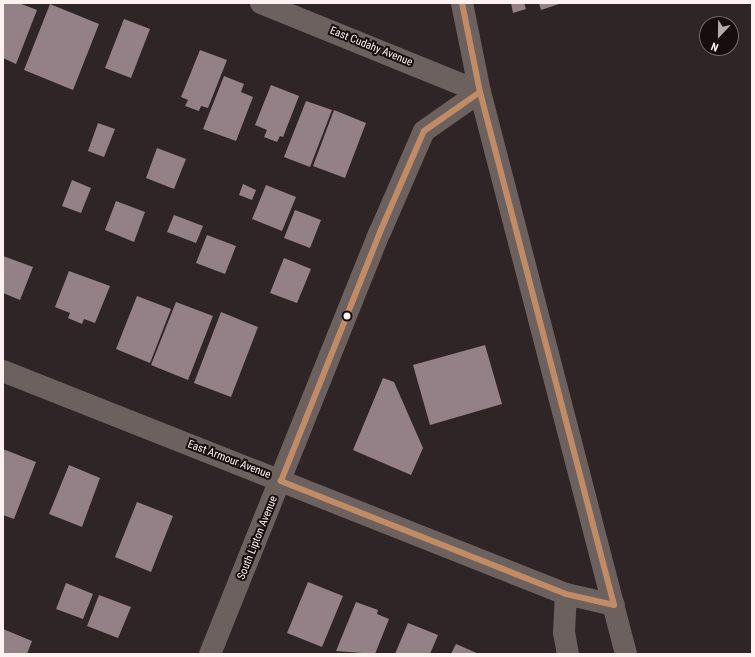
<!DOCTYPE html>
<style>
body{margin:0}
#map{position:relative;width:755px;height:657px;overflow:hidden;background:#302526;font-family:"Roboto Condensed",sans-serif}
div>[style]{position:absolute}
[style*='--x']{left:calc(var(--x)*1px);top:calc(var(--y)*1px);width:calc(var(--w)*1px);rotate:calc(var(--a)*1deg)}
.building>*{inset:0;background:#938187}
.minor>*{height:22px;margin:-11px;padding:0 11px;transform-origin:11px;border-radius:11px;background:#6c615f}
.bus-1>*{height:6px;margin:-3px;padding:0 3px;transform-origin:3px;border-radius:3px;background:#c18c65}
.dots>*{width:11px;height:11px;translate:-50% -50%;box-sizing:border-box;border:2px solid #160d0e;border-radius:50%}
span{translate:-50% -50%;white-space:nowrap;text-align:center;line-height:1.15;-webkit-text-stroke:4px #160d0e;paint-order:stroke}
.street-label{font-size:11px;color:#fff1f1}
.frame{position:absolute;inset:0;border:4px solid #fff1f1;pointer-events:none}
.north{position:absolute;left:699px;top:16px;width:40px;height:40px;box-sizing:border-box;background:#160d0e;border:1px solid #736869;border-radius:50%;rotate:202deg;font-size:11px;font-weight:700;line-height:16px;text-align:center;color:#fff1f1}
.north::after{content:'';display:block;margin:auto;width:14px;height:18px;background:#b7aaaa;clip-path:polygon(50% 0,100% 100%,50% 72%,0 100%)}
</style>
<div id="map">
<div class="building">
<i style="clip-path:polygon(3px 3px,19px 3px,37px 10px,16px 64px,3px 58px)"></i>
<i style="clip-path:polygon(511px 3px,524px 3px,526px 9px,513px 13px)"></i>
<i style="clip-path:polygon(539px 3px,562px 3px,541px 10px)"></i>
<i style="clip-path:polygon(50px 4px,99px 24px,73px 90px,24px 70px)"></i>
<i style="clip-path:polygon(124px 19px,150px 29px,131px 78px,105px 68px)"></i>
<i style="clip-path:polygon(200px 50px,227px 60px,208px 108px,201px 106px,199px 111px,185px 106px,188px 100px,181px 97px)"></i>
<i style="clip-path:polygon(224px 76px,244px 84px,241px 92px,253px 97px,236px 141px,203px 129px)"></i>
<i style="clip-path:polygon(271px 85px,299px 96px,283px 137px,280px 136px,277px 142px,264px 137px,267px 130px,255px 125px)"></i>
<i style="clip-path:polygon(306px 101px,332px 110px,310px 167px,284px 157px)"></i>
<i style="clip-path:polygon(334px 110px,366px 123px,345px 178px,313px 166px)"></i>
<i style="clip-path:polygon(98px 123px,115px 129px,104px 157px,88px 151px)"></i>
<i style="clip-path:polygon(157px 148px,186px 159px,174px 189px,146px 178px)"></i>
<i style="clip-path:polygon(72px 180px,91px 188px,81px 213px,62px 206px)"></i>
<i style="clip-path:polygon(243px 184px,256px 190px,252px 200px,239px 195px)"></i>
<i style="clip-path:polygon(266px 185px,296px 197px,282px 231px,252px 219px)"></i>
<i style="clip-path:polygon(116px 201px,145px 212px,134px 242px,105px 230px)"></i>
<i style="clip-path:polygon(295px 210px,321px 220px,310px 248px,284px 238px)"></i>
<i style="clip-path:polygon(174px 215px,203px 226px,196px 243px,167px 232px)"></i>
<i style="clip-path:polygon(207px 235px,236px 246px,225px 274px,196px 263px)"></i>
<i style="clip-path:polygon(3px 256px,33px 267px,20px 300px,3px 293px)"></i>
<i style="clip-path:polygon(284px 258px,311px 269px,297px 303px,270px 293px)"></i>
<i style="clip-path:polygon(69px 271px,110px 286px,95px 323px,84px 319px,82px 324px,68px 318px,70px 313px,55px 307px)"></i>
<i style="clip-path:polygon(137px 296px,171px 309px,150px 363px,116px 349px)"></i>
<i style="clip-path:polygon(176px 302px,213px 316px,188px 380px,151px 365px)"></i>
<i style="clip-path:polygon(221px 312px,258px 327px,231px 397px,194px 383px)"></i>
<i style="clip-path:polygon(485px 345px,502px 404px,430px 425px,413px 365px)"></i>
<i style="clip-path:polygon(383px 378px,394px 382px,423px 448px,411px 475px,353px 450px)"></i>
<i style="clip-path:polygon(3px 449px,36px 462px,14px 519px,3px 515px)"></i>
<i style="clip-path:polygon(69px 465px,100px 478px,82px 527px,49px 514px)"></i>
<i style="clip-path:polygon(137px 502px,173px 516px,151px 572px,115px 557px)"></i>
<i style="clip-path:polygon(308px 582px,343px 596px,322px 647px,287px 633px)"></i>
<i style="clip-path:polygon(66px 583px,93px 594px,83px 619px,56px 609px)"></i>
<i style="clip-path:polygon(99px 595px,131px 607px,118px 638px,87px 626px)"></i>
<i style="clip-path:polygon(356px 602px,378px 610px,377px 614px,389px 619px,375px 654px,336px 651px)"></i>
<i style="clip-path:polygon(408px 623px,438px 635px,430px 654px,395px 654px)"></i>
<i style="clip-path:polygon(3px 629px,32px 641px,27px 654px,3px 654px)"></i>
<i style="clip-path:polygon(456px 644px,479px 654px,451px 654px)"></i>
</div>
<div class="minor">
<i style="--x:261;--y:3;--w:236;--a:22.1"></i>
<i style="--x:462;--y:3;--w:91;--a:78.6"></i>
<i style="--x:480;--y:92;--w:581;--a:75.44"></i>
<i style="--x:3;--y:371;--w:606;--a:21.61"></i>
<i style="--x:566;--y:594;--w:49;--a:12.9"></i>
<i style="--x:566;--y:594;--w:38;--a:93"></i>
<i style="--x:564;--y:632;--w:22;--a:80"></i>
<i style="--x:210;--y:654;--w:455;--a:-68.1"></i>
<i style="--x:380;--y:232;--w:110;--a:-66.5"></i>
<i style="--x:424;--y:131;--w:68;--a:-34.9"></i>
</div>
<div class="bus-1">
<i style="--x:462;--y:3;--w:91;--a:78.6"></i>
<i style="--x:480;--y:92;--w:530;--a:75.36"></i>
<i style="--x:614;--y:605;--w:49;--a:-167.1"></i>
<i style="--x:566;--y:594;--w:307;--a:-158.4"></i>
<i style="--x:281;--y:481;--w:268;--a:-68.3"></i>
<i style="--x:380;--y:232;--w:110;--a:-66.5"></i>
<i style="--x:424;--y:131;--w:68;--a:-34.9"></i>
</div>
<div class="dots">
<i style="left:347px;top:316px;background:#fff1f1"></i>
</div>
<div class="street-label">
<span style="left:371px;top:47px;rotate:22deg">East Cudahy Avenue</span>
<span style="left:229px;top:460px;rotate:21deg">East Armour Avenue</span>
<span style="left:258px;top:538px;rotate:-68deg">South Lipton Avenue</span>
</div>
<div class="frame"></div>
<div class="north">N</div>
</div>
